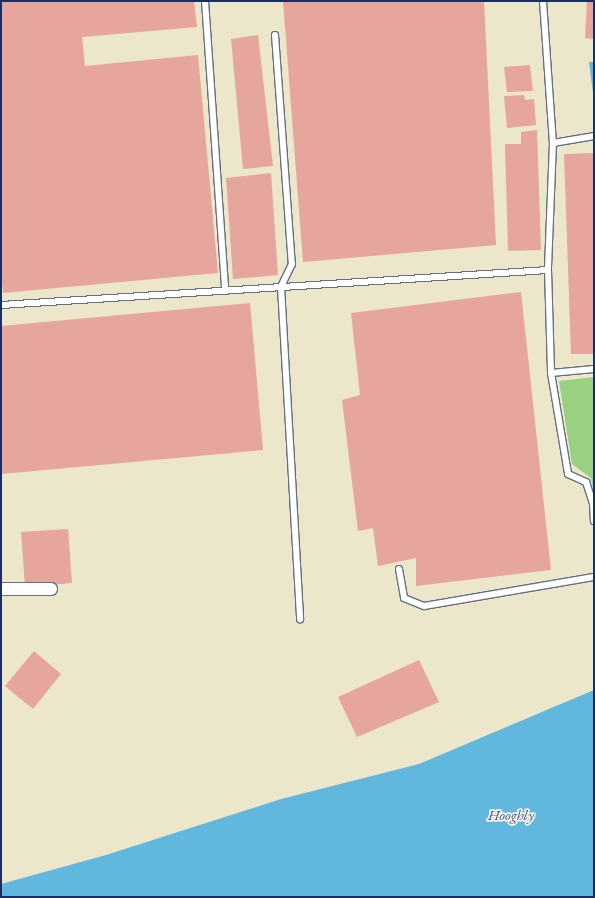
<!DOCTYPE html>
<style>
body{margin:0}
#map{position:relative;width:595px;height:898px;overflow:hidden;background:#ece7cb;font-family:"EB Garamond",serif}
div>[style]{position:absolute}
[style*='--x']{left:calc(var(--x)*1px);top:calc(var(--y)*1px);width:calc(var(--w)*1px);rotate:calc(var(--a)*1deg)}
.green>*{inset:0;background:#99d082}
.water>*{inset:0;background:#62b7df}
.building>*{inset:0;background:#e6a59d}
.roads{filter:drop-shadow(1px 0 #646f84) drop-shadow(-1px 0 #646f84) drop-shadow(0 1px #646f84) drop-shadow(0 -1px #646f84)}
.lane>*{height:6px;margin:-3px;padding:0 3px;transform-origin:3px;border-radius:3px;background:#fff}
.street>*{height:12px;margin:-6px;padding:0 6px;transform-origin:6px;border-radius:6px;background:#fff}
span{translate:-50% -50%;white-space:nowrap;text-align:center;line-height:1.15;-webkit-text-stroke:3.5px #f7f3e8;paint-order:stroke}
.water-label{font-size:15px;color:#305885;font-style:italic}
.frame{position:absolute;inset:0;border:2px solid #1b2f5e;pointer-events:none}
</style>
<div id="map">
<div class="green">
<i style="clip-path:polygon(594px 377px,594px 495px,591px 478px,572px 464px,559px 381px)"></i>
</div>
<div class="water">
<i style="clip-path:polygon(589px 62px,594px 62px,594px 100px)"></i>
<i style="clip-path:polygon(594px 690px,594px 897px,1px 897px,1px 884px,106px 855px,281px 799px,419px 764px)"></i>
</div>
<div class="building">
<i style="clip-path:polygon(1px 1px,194px 1px,197px 27px,82px 37px,85px 66px,198px 55px,218px 273px,3px 293px,1px 273px)"></i>
<i style="clip-path:polygon(283px 1px,484px 1px,496px 245px,303px 262px)"></i>
<i style="clip-path:polygon(587px 1px,594px 1px,594px 39px,585px 38px)"></i>
<i style="clip-path:polygon(258px 35px,273px 166px,243px 169px,231px 39px)"></i>
<i style="clip-path:polygon(530px 65px,533px 91px,507px 92px,504px 67px)"></i>
<i style="clip-path:polygon(524px 95px,525px 100px,534px 99px,536px 125px,507px 128px,504px 96px)"></i>
<i style="clip-path:polygon(537px 130px,541px 250px,508px 251px,505px 144px,521px 144px,521px 132px)"></i>
<i style="clip-path:polygon(594px 153px,594px 354px,571px 354px,564px 154px)"></i>
<i style="clip-path:polygon(271px 173px,278px 275px,233px 279px,226px 178px)"></i>
<i style="clip-path:polygon(521px 292px,551px 570px,416px 586px,416px 558px,378px 566px,373px 528px,358px 531px,342px 400px,360px 395px,351px 313px)"></i>
<i style="clip-path:polygon(250px 303px,263px 450px,1px 474px,1px 326px)"></i>
<i style="clip-path:polygon(68px 529px,72px 583px,25px 587px,21px 532px)"></i>
<i style="clip-path:polygon(34px 651px,61px 674px,33px 709px,5px 686px)"></i>
<i style="clip-path:polygon(419px 660px,439px 702px,357px 737px,338px 697px)"></i>
</div>
<div class="roads">
<div class="lane">
<i style="--x:205;--y:1;--w:290;--a:86"></i>
<i style="--x:543;--y:1;--w:142;--a:86"></i>
<i style="--x:553;--y:143;--w:127;--a:92.3"></i>
<i style="--x:548;--y:270;--w:103;--a:88.3"></i>
<i style="--x:551;--y:373;--w:43;--a:-5.3"></i>
<i style="--x:275;--y:35;--w:230;--a:85.8"></i>
<i style="--x:292;--y:264;--w:25;--a:116"></i>
<i style="--x:281;--y:287;--w:333;--a:86.7"></i>
<i style="--x:553;--y:143;--w:42;--a:-9.7"></i>
<i style="--x:1;--y:305;--w:548;--a:-3.66"></i>
<i style="--x:551;--y:373;--w:102;--a:80.4"></i>
<i style="--x:568;--y:474;--w:20;--a:24"></i>
<i style="--x:586;--y:482;--w:22;--a:72"></i>
<i style="--x:593;--y:503;--w:18;--a:87"></i>
<i style="--x:399;--y:569;--w:29;--a:80"></i>
<i style="--x:404;--y:598;--w:22;--a:22"></i>
<i style="--x:424;--y:606;--w:172;--a:-9.7"></i>
</div>
<div class="street">
<i style="--x:1;--y:589;--w:50;--a:0"></i>
</div>
</div>
<div class="water-label">
<span style="left:511px;top:815px">Hooghly</span>
</div>
<div class="frame"></div>
</div>
